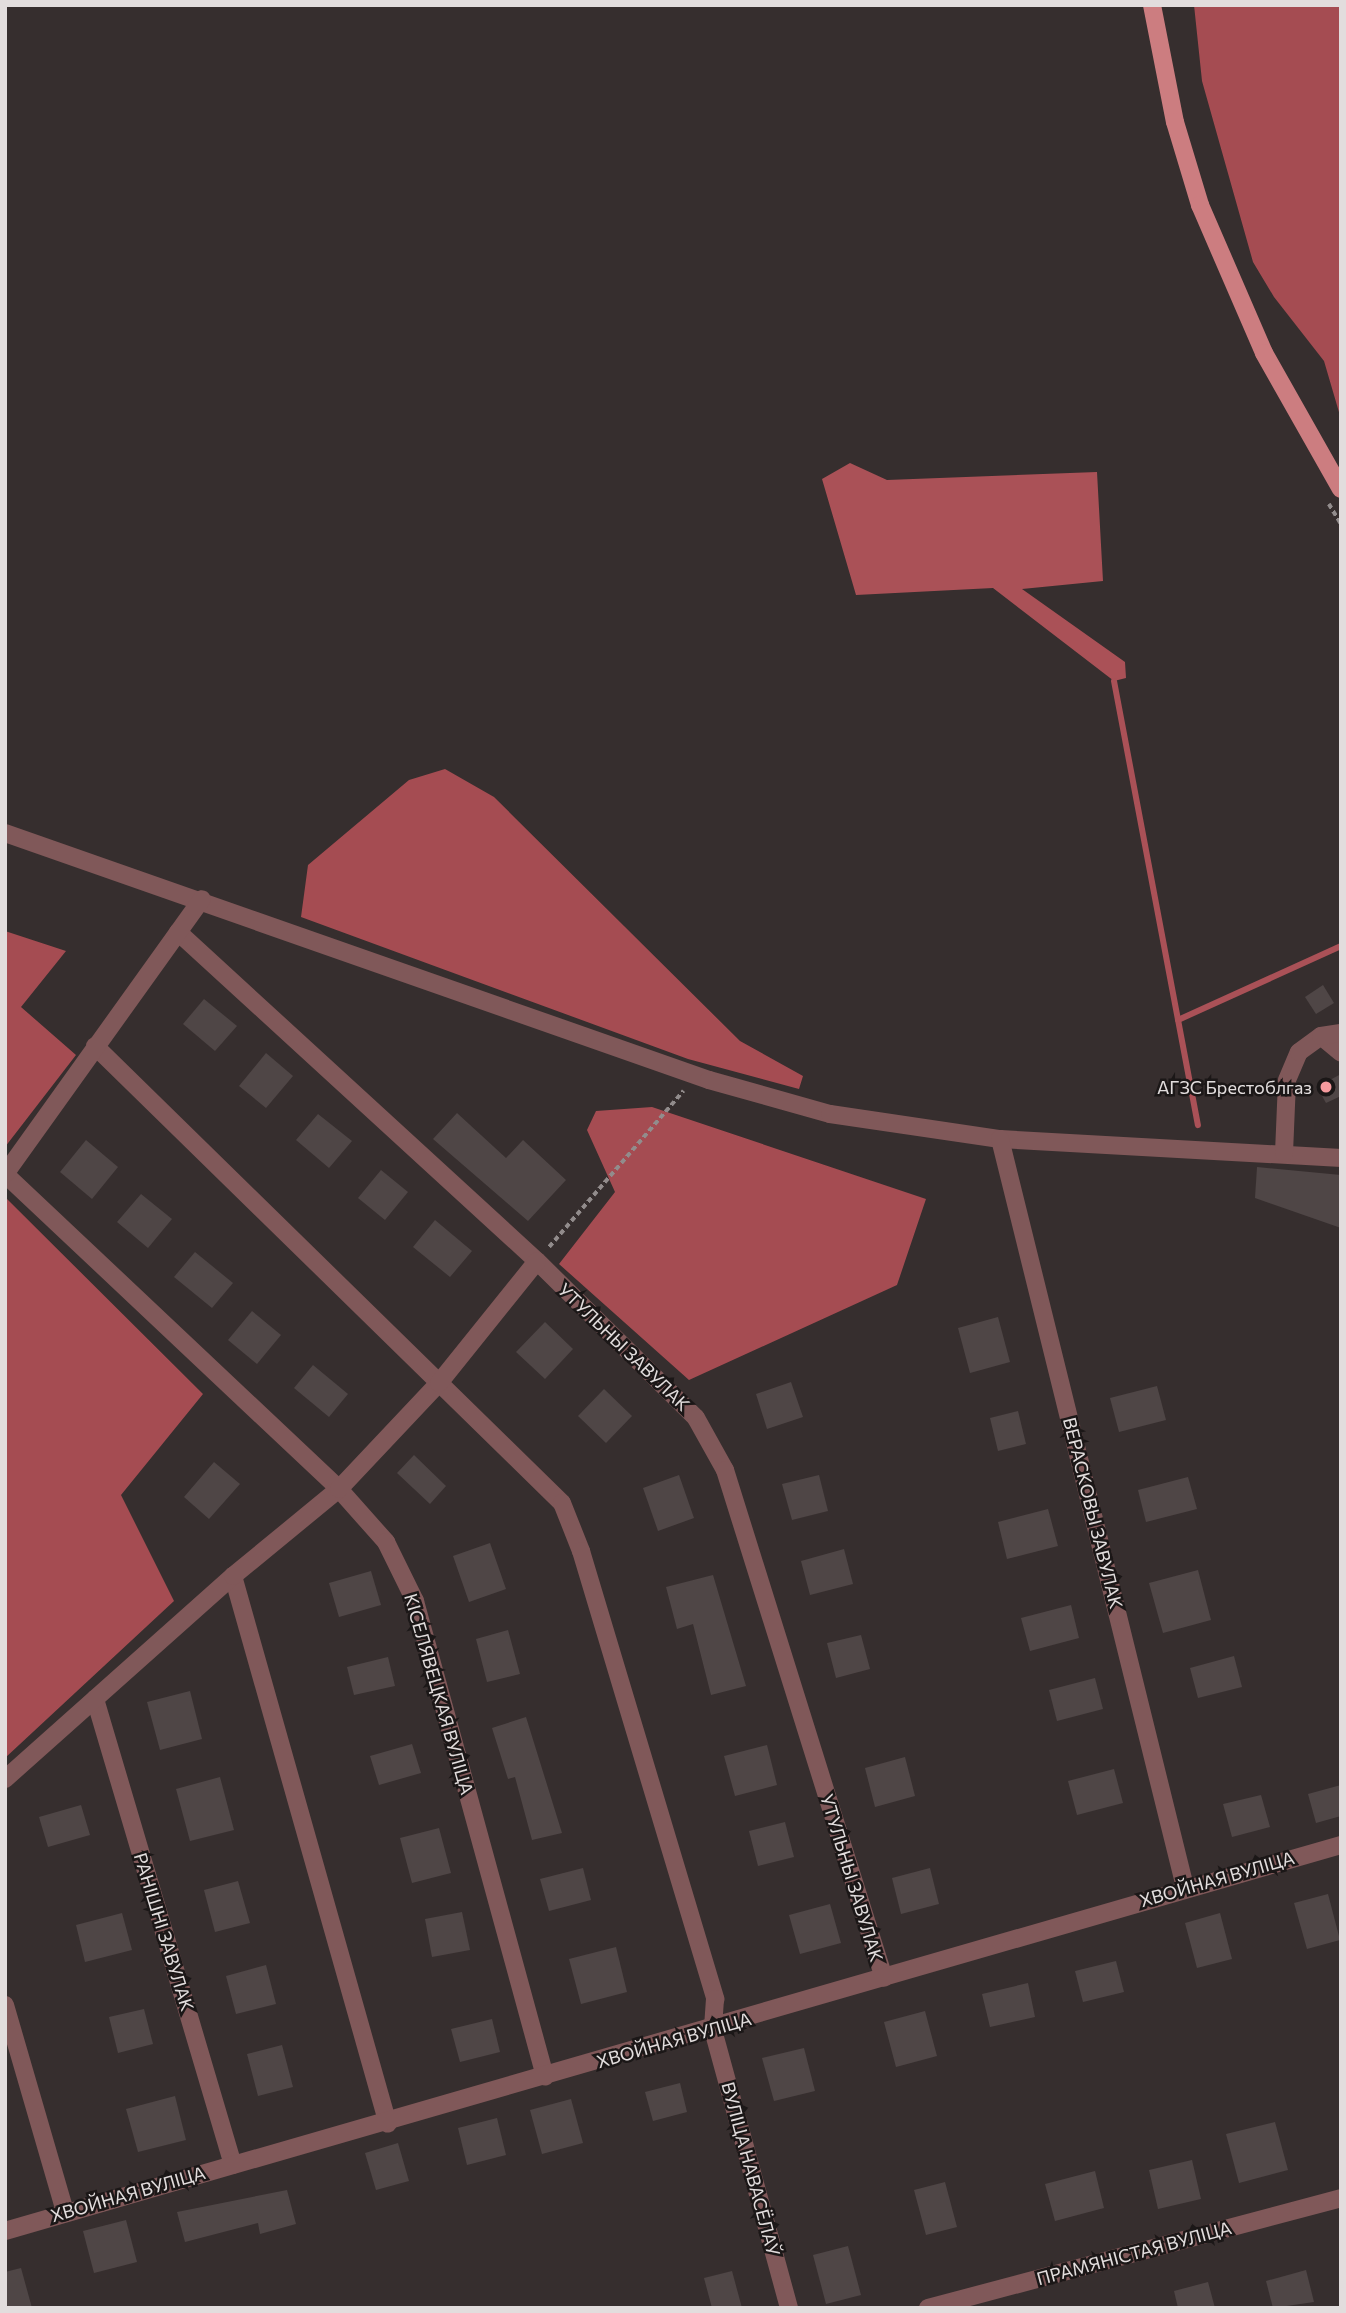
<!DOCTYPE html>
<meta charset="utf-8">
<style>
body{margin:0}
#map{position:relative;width:1346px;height:2313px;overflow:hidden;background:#362e2e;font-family:Commissioner,sans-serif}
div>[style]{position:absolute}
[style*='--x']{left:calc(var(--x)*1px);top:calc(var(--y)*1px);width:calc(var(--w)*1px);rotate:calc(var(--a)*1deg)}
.forest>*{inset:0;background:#a54c52}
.water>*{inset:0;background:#aa5157}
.stream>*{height:6px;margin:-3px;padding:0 3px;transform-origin:3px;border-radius:3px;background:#aa5157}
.building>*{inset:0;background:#4f4646}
.path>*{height:3.5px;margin-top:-1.75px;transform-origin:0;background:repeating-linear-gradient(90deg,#928c8c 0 5px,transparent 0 8.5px)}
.minor>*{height:18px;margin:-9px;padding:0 9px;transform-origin:9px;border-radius:9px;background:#805859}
.major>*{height:18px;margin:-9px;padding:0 9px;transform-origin:9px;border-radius:9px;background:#cc7d80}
.dots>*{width:19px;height:19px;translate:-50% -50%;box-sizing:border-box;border:4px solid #1b1717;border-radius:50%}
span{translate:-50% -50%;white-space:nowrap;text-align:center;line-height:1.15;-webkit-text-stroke:5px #1b1717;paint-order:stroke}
.poi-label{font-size:18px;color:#e2dddd}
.right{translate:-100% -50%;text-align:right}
.street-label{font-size:18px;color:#e2dddd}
.frame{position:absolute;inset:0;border:7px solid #e2dddd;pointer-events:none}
</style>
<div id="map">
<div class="forest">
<i style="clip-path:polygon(1194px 5px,1341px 5px,1341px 419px,1324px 361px,1274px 297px,1253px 262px,1202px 81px)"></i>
<i style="clip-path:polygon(445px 769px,494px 797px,740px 1041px,803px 1076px,799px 1089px,688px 1059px,301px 917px,308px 865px,409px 780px)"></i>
<i style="clip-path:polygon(5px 931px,66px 951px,21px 1007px,76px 1055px,5px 1147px)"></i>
<i style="clip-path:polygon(652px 1107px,926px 1199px,897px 1285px,689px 1380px,559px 1264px,615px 1192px,587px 1130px,596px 1111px)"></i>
<i style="clip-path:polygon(5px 1197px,203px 1394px,121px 1495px,174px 1601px,5px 1758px)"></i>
</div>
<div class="water">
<i style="clip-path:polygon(850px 463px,887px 480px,1097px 472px,1103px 581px,1022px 589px,1125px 662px,1126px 678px,1114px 681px,993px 588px,856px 595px,822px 479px)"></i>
</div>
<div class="stream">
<i style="--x:1114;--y:681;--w:452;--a:79.3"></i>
<i style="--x:1178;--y:1020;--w:179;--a:-24.4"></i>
</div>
<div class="building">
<i style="clip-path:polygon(1323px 985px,1334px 1003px,1316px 1014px,1305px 997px)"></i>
<i style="clip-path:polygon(204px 999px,237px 1026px,215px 1051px,183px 1024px)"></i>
<i style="clip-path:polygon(266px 1053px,293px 1076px,266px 1108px,239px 1086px)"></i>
<i style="clip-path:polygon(1341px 1074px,1341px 1096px,1326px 1103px,1317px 1087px)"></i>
<i style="clip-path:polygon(457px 1113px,506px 1158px,523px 1140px,566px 1180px,528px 1221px,433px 1139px)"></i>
<i style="clip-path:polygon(318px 1114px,352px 1141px,329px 1168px,296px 1140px)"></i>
<i style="clip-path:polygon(86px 1140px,118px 1167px,92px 1199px,60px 1172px)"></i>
<i style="clip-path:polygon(1257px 1167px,1341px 1175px,1341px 1228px,1255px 1198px)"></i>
<i style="clip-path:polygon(381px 1170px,408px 1192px,385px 1220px,358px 1198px)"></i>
<i style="clip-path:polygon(141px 1194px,172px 1219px,148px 1248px,117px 1222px)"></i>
<i style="clip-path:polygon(435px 1220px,472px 1251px,450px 1277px,413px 1247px)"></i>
<i style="clip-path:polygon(195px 1252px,233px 1283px,212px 1308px,174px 1277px)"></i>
<i style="clip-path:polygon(252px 1311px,281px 1335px,257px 1364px,228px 1340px)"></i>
<i style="clip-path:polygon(998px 1317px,1010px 1362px,970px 1373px,958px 1328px)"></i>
<i style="clip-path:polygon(545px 1322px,573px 1349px,545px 1379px,516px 1352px)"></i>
<i style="clip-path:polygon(313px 1365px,348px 1394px,329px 1417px,294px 1388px)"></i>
<i style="clip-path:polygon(791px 1382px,803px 1417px,767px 1429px,756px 1394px)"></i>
<i style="clip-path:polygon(1157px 1386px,1166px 1420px,1119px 1432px,1110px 1398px)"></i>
<i style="clip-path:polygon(604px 1389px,632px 1416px,606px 1443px,578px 1416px)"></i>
<i style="clip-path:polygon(1018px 1411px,1026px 1444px,998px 1451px,990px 1418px)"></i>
<i style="clip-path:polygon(414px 1455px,446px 1486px,430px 1504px,397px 1473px)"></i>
<i style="clip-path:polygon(214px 1462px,240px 1484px,209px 1519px,184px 1497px)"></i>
<i style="clip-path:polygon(679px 1475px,694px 1518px,658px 1531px,643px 1488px)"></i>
<i style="clip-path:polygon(819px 1475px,828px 1511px,792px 1520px,782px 1484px)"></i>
<i style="clip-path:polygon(1188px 1477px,1197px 1509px,1146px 1522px,1138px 1490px)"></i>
<i style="clip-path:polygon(1048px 1509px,1058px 1546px,1007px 1559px,998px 1522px)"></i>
<i style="clip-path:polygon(490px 1543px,506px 1589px,469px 1602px,453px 1556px)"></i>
<i style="clip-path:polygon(844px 1549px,853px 1584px,810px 1595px,801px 1561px)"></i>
<i style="clip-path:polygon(1198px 1570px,1211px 1620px,1163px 1633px,1149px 1583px)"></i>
<i style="clip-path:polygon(371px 1571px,381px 1605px,339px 1617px,329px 1583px)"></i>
<i style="clip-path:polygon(713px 1575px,746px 1686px,711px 1695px,693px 1624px,677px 1629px,666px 1587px)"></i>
<i style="clip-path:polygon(1071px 1605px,1079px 1638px,1030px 1651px,1021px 1618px)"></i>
<i style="clip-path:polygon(508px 1630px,520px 1674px,487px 1682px,476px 1639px)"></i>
<i style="clip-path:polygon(861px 1635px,870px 1669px,836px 1678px,827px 1643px)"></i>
<i style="clip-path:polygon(1234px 1656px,1242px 1687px,1198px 1698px,1190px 1668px)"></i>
<i style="clip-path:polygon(388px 1657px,395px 1686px,354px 1695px,347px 1667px)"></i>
<i style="clip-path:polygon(1095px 1678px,1103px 1709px,1057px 1721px,1049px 1690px)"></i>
<i style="clip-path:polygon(190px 1691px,202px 1739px,160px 1750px,147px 1702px)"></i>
<i style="clip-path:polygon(526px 1717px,562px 1833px,532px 1840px,515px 1777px,508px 1779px,492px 1728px)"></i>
<i style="clip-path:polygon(412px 1744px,421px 1773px,379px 1785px,370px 1756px)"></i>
<i style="clip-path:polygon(767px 1745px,777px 1785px,735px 1796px,724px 1756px)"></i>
<i style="clip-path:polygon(905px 1757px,915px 1796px,875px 1807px,865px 1768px)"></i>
<i style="clip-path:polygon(1114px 1769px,1123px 1803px,1077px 1815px,1068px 1781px)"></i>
<i style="clip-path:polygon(220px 1777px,234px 1830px,190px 1841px,176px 1789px)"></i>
<i style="clip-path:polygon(1341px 1785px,1341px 1816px,1316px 1823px,1308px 1794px)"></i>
<i style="clip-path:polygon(1261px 1795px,1270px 1827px,1232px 1837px,1223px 1804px)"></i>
<i style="clip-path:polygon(81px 1805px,90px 1835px,48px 1847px,39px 1817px)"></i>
<i style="clip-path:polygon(785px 1822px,794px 1857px,758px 1866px,749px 1831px)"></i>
<i style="clip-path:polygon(439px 1828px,451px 1873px,412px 1883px,400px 1838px)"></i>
<i style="clip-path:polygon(583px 1868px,591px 1900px,549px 1911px,540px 1879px)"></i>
<i style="clip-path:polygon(930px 1868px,939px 1904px,901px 1914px,892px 1878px)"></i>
<i style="clip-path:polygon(238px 1881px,250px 1923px,215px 1932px,204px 1890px)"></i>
<i style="clip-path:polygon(1328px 1894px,1340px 1940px,1307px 1949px,1294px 1903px)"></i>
<i style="clip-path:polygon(830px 1904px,841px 1943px,800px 1954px,789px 1915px)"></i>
<i style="clip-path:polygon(462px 1912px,470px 1950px,432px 1957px,425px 1919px)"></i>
<i style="clip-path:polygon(122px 1913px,132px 1950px,85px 1962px,76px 1925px)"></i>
<i style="clip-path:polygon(1220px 1913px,1232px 1959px,1197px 1968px,1185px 1923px)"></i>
<i style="clip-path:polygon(616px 1947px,627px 1992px,581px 2004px,569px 1959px)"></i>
<i style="clip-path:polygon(1116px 1961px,1124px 1992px,1083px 2002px,1075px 1971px)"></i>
<i style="clip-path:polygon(266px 1965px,276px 2004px,236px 2014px,226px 1976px)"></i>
<i style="clip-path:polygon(1028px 1983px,1035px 2017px,990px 2027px,982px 1994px)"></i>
<i style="clip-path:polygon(144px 2009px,153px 2044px,118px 2053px,109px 2017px)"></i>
<i style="clip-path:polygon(925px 2011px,937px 2056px,896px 2067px,884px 2022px)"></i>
<i style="clip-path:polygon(492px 2019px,500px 2052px,460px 2062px,451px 2029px)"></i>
<i style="clip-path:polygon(282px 2045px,293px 2087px,258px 2096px,247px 2054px)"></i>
<i style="clip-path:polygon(804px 2048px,815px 2091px,774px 2101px,762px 2058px)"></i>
<i style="clip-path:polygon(680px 2083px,687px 2112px,653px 2121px,645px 2092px)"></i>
<i style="clip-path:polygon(175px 2096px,186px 2140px,138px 2152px,126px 2109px)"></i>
<i style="clip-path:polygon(571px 2099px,583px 2143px,542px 2154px,530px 2110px)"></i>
<i style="clip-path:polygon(497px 2118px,506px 2155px,467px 2165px,458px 2128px)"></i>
<i style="clip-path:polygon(1275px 2122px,1288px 2170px,1239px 2183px,1226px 2134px)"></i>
<i style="clip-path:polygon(398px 2143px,409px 2181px,376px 2190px,365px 2153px)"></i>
<i style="clip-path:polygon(1192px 2160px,1201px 2199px,1158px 2209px,1149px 2170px)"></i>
<i style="clip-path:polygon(1095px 2171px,1104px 2208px,1055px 2221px,1045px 2184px)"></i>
<i style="clip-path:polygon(945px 2182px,957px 2227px,926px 2235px,914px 2190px)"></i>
<i style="clip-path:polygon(287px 2190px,296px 2224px,260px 2234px,258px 2223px,185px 2242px,177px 2212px)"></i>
<i style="clip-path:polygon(126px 2220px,137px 2262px,94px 2273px,83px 2231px)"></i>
<i style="clip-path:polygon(848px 2246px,861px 2295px,826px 2304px,813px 2255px)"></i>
<i style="clip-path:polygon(21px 2268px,32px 2308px,5px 2308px,5px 2272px)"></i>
<i style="clip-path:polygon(1306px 2270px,1314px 2302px,1273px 2308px,1266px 2281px)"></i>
<i style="clip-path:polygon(732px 2271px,742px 2308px,712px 2308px,704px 2278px)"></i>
<i style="clip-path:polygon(1208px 2282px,1215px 2308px,1178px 2308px,1174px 2291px)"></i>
</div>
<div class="path">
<i style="--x:1329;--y:504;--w:23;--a:59"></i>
<i style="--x:549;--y:1247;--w:206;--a:-49.3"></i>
</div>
<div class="minor">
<i style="--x:5;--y:833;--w:746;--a:19.33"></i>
<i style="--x:709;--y:1080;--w:126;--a:15.7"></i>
<i style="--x:830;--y:1114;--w:172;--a:8.4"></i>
<i style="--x:1000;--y:1139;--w:342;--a:3.2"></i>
<i style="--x:178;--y:932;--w:487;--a:42.5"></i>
<i style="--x:537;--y:1261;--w:223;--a:44.6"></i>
<i style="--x:696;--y:1418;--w:60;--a:60.9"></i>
<i style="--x:725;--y:1470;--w:532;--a:72.62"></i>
<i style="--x:1321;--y:1036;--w:26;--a:40"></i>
<i style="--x:95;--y:1046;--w:653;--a:44.38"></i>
<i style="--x:562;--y:1503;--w:52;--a:68.4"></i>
<i style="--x:581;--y:1551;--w:468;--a:73.3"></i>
<i style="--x:715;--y:1999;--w:31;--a:94"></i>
<i style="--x:713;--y:2030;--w:288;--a:74.7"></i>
<i style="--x:1000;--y:1139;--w:771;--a:76.11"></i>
<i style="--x:1284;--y:1153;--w:73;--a:-87.6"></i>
<i style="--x:1287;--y:1080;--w:30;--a:-67"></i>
<i style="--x:1299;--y:1052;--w:27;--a:-36"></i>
<i style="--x:1321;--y:1036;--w:20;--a:-9"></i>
<i style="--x:5;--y:1174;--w:459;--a:43.3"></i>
<i style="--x:339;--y:1489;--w:71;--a:48.4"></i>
<i style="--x:386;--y:1542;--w:66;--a:63.8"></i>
<i style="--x:415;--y:1601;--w:493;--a:74.7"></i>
<i style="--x:5;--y:1174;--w:338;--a:-54.4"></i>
<i style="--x:233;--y:1576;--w:569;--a:74.21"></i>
<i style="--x:95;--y:1699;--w:486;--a:73.5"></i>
<i style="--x:5;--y:1779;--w:305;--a:-41.7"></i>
<i style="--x:233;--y:1576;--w:137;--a:-39.4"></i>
<i style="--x:339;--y:1489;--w:146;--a:-46.7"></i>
<i style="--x:439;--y:1383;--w:156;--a:-51.2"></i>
<i style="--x:5;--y:2005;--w:215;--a:73.8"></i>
<i style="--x:5;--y:2231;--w:1391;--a:-16.12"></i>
<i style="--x:928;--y:2308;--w:427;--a:-14.9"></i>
</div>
<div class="major">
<i style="--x:1152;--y:5;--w:119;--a:78.9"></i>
<i style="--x:1175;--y:122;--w:87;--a:73.2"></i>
<i style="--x:1200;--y:205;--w:161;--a:66.6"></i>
<i style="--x:1264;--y:353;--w:156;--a:60.5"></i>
</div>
<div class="dots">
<i style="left:1326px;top:1087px;background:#f59b9e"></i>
</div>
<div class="poi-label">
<span class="right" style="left:1312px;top:1087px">АГЗС Брестоблгаз</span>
</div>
<div class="street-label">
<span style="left:624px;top:1347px;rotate:44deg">УТУЛЬНЫ ЗАВУЛАК</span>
<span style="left:1093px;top:1513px;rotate:76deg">ВЕРАСКОВЫ ЗАВУЛАК</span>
<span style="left:439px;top:1694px;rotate:74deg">КІСЕЛЯВЕЦКАЯ ВУЛІЦА</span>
<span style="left:852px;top:1878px;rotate:73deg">УТУЛЬНЫ ЗАВУЛАК</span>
<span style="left:1217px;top:1879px;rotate:-16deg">ХВОЙНАЯ ВУЛІЦА</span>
<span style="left:164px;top:1932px;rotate:73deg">РАНІШНІ ЗАВУЛАК</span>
<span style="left:674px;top:2040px;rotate:-16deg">ХВОЙНАЯ ВУЛІЦА</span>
<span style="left:751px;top:2169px;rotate:75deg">ВУЛІЦА НАВАСЁЛАЎ</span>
<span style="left:128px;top:2194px;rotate:-16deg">ХВОЙНАЯ ВУЛІЦА</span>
<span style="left:1134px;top:2253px;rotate:-15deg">ПРАМЯНІСТАЯ ВУЛІЦА</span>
</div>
<div class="frame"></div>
</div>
